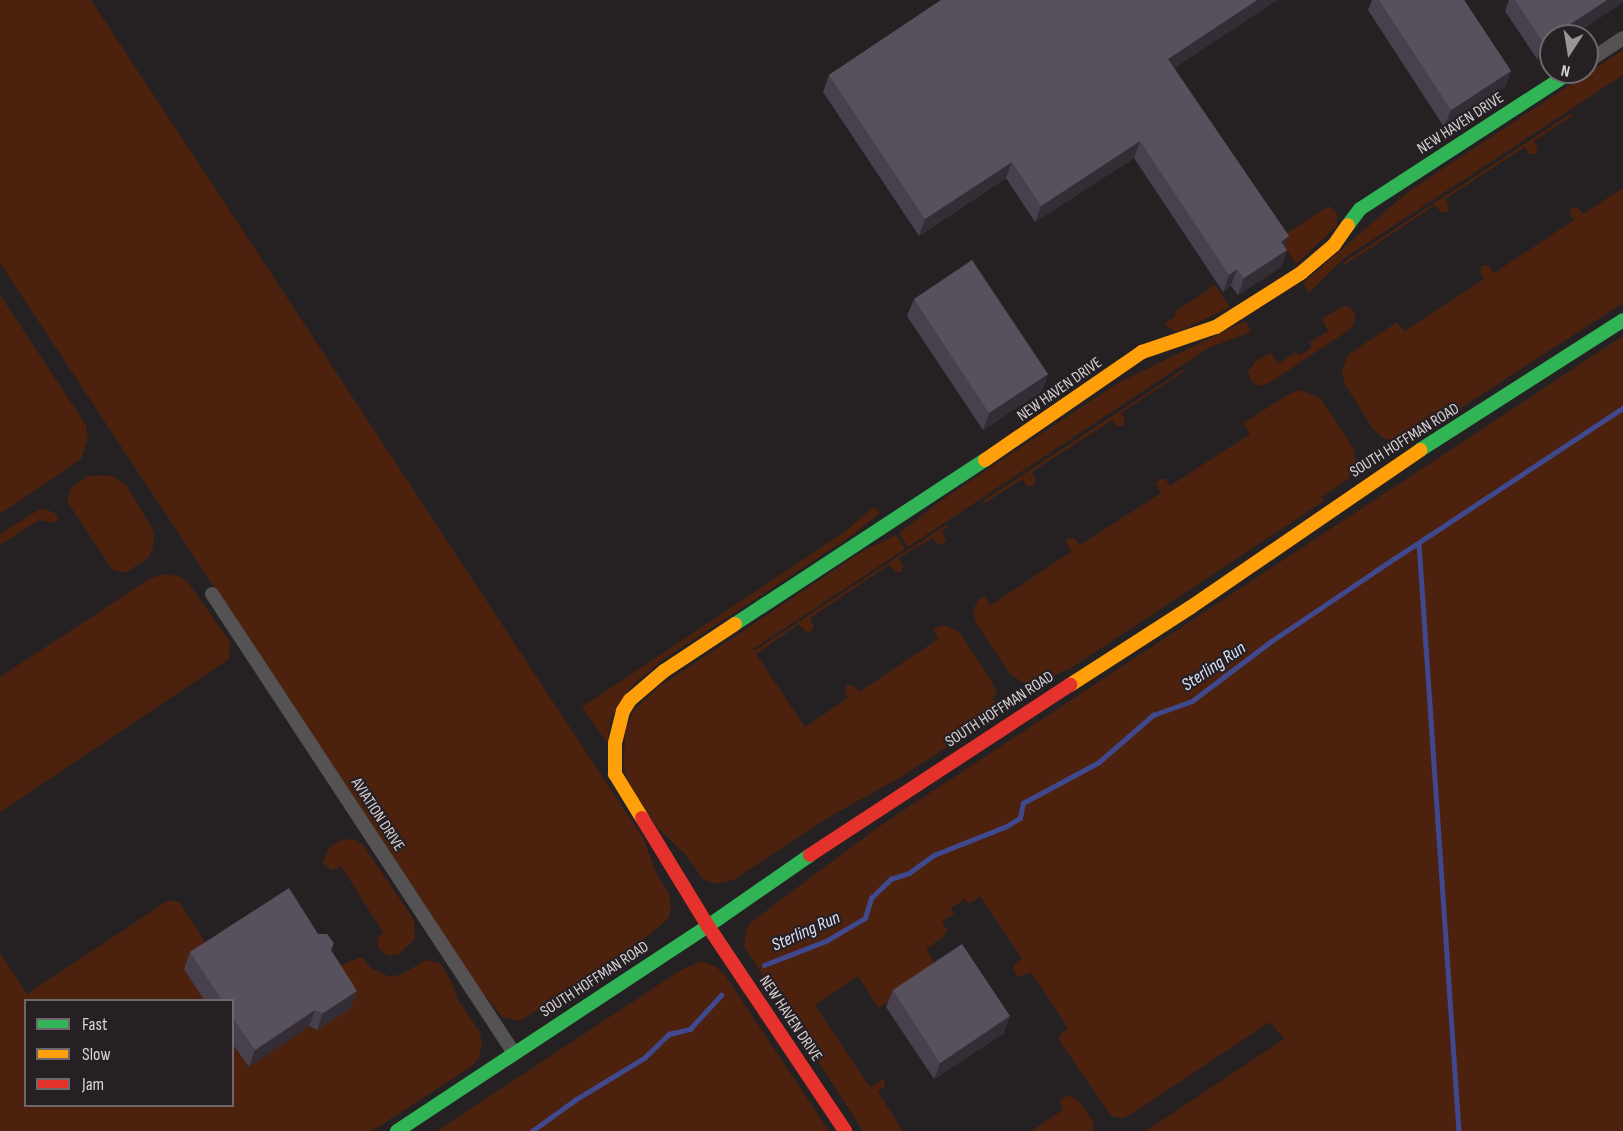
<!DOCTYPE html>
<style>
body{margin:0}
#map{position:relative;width:1623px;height:1131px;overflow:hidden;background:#252123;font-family:"Sofia Sans Condensed",sans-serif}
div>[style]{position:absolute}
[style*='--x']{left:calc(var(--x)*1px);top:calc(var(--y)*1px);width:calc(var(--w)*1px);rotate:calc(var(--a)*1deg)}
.green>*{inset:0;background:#4c220e}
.stream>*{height:4.5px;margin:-2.25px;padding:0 2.25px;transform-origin:2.25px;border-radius:2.25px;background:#40498e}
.street>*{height:14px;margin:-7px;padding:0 7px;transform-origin:7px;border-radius:7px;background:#545252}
.fast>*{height:14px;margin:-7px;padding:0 7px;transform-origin:7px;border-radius:7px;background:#30b455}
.slow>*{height:14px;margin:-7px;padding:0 7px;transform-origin:7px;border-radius:7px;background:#ff9f0a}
.jam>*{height:14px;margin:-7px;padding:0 7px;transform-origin:7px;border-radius:7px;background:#e5322d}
.wall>*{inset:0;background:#49404d}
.shaded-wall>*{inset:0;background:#342d36}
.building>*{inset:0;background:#58505c}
span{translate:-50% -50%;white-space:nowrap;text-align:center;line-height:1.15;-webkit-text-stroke:4.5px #262024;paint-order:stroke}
.street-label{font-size:16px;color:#d8d3d6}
.water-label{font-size:18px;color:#dde2f8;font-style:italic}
.legend{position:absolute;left:24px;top:999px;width:210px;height:108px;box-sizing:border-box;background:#262024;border:2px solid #6d686b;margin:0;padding:8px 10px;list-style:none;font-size:18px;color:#d8d3d6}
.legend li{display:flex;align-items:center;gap:12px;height:30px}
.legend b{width:30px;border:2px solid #6d686b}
.north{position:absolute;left:1539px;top:24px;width:60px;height:60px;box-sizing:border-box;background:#262024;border:2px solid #6d686b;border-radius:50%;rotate:192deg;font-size:16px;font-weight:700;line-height:24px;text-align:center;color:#d8d3d6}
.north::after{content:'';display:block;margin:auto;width:21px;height:27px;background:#999597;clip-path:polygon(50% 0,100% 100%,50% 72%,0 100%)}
</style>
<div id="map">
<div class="green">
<i style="clip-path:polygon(0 0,91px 0,644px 840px,657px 875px,669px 894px,671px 909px,668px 919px,633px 948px,520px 1021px,502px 1017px,478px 987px,0 263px)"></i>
<i style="clip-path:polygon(1623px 50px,1623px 75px,1343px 259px,1309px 293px,1303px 283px,1409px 191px)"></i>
<i style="clip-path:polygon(1570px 114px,1572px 116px,1534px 141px,1538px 149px,1536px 154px,1530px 154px,1525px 147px,1445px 199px,1449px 205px,1447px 212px,1441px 212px,1435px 205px,1368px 250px,1344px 265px,1343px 263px)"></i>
<i style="clip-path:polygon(1623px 188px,1623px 303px,1416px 437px,1392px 441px,1382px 437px,1373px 429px,1344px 383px,1342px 369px,1349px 354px,1396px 323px,1405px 331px,1484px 279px,1480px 272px,1482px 266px,1488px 265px,1494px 273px,1574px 220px,1569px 213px,1572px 207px,1578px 208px,1583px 214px)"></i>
<i style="clip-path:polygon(1329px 206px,1337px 214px,1337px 226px,1296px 264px,1279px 238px)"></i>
<i style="clip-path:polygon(1215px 285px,1230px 307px,1182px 330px,1177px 332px,1167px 327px,1165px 324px,1176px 316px,1175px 312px)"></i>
<i style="clip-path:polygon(0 295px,86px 425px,88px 438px,81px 459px,0 514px)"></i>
<i style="clip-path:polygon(1345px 306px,1351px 308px,1356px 316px,1352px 328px,1271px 382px,1260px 386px,1251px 381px,1248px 372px,1255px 362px,1270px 353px,1279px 363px,1296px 352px,1299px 355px,1304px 353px,1312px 347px,1309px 343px,1328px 331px,1322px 318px)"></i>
<i style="clip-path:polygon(1245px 321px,1251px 332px,1208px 348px,908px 547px,899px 533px,943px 499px,1118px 383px)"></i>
<i style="clip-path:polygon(1623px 336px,1623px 1131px,1146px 1131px,1284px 1039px,1270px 1022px,1130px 1115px,1122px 1118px,1111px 1116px,1059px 1040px,1061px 1034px,1068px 1028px,1031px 972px,1019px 977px,1014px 972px,1014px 965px,1022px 959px,980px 896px,969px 904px,965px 899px,951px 908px,954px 914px,942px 921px,947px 930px,943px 937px,926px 949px,938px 968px,878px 1008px,858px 976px,815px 1005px,870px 1087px,884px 1079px,885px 1086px,878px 1092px,903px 1131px,863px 1131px,744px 946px,746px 931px,750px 923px,880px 826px)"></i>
<i style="clip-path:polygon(1184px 369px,1185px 371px,1121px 413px,1125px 420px,1123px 426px,1117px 426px,1112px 420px,1032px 472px,1036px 481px,1033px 486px,1027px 486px,1022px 479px,985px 503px,983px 501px)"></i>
<i style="clip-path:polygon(1301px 390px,1321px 399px,1353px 448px,1356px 461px,1348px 479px,1322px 497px,1324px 501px,1071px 668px,1033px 684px,1022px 682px,1010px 674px,975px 621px,973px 610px,978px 600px,984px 596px,991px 605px,1071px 552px,1066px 541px,1068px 539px,1074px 538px,1080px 545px,1161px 493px,1156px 484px,1160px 479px,1165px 479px,1170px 486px,1250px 434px,1244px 423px,1289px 394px)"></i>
<i style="clip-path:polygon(105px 475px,114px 477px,127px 486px,154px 532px,153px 548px,148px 558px,127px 572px,115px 571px,111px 568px,67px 501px,71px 488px,87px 476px)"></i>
<i style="clip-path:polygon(874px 507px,880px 513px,854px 534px,664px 659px,642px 677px,630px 688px,611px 718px,607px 743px,582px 707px,843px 533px)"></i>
<i style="clip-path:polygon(42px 508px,55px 513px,58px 518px,55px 523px,39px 520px,0 545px,0 534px)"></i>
<i style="clip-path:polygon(946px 525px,948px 527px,942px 532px,946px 541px,943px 544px,938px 544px,932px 538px,899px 558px,903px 567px,901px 572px,896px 572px,889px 565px,810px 618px,814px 627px,810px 632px,805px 631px,799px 624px,756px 654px,805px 727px,848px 698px,845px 692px,846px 685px,854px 686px,859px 692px,938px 639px,933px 628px,944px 625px,959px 632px,992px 682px,997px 695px,993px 696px,993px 700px,996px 701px,993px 710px,986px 719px,962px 737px,903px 776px,834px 814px,733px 880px,716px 884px,703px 879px,685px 854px,658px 828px,630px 786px,624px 769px,625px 731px,634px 710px,657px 688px,866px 549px,896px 535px,905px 549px,753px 649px,754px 651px)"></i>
<i style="clip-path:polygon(165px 574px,181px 577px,187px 581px,230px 642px,229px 659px,0 812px,0 677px,151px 578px)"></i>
<i style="clip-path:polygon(343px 839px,356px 840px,363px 845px,414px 920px,415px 939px,399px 954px,388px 956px,379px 949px,377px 939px,383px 932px,341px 866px,332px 870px,323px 863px,329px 847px)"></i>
<i style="clip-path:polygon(169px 900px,179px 902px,211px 951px,184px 969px,204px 1000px,26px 1000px,26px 1106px,232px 1106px,233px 1043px,249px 1067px,309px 1026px,317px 1030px,334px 968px,362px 957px,371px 968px,390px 977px,402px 974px,426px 960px,440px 963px,451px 981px,457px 998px,479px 1031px,482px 1042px,479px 1058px,472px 1066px,372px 1131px,0 1131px,0 953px,27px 994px)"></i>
<i style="clip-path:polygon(701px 961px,715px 966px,725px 975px,829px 1131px,437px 1131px,681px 970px)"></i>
<i style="clip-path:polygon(1069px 1095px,1079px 1101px,1093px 1122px,1094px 1131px,1031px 1131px,1063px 1110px,1059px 1101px)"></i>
</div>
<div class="stream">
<i style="--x:1419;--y:543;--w:589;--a:86.11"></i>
<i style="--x:764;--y:965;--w:66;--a:-21.2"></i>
<i style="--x:826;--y:941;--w:45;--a:-30.5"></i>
<i style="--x:865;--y:918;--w:21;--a:-73"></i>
<i style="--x:871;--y:898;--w:28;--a:-44"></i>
<i style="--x:891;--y:879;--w:19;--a:-18"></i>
<i style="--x:909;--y:873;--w:31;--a:-36"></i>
<i style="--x:934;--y:855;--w:79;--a:-21.7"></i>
<i style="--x:1007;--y:826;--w:15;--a:-32"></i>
<i style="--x:1020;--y:818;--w:15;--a:-79"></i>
<i style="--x:1023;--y:803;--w:86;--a:-28.3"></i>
<i style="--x:1099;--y:762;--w:72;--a:-41"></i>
<i style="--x:1153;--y:715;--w:41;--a:-19.7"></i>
<i style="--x:1192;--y:701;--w:98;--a:-37.1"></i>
<i style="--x:1270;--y:642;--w:129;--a:-33.9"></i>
<i style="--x:1377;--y:570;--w:295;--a:-33.4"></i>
<i style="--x:532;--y:1131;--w:53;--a:-35.8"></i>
<i style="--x:575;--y:1100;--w:81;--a:-31.3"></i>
<i style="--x:644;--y:1058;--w:35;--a:-44"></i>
<i style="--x:669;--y:1034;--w:22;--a:-13"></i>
<i style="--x:690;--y:1029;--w:46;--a:-47.6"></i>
</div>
<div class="street">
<i style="--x:1587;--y:62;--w:43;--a:-33.7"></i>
<i style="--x:212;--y:594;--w:549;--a:56.66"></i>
</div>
<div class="fast">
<i style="--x:1348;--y:225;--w:20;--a:-53"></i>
<i style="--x:1360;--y:209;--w:252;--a:-33"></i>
<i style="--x:1420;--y:450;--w:241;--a:-32.6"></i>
<i style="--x:735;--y:624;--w:299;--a:-33.3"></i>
<i style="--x:397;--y:1131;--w:372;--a:-33.4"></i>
<i style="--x:708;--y:926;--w:124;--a:-34.8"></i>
</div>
<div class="slow">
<i style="--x:985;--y:460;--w:191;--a:-34.5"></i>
<i style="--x:1142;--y:352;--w:78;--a:-18.7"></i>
<i style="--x:1216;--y:327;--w:101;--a:-32.4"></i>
<i style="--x:1301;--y:273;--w:43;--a:-40.3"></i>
<i style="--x:1334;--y:245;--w:24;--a:-55"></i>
<i style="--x:1070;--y:685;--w:144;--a:-32.8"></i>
<i style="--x:1191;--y:607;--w:278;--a:-34.4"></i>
<i style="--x:642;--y:818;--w:52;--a:-121.5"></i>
<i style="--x:615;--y:774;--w:31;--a:-90"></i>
<i style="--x:615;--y:743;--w:33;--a:-76"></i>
<i style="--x:623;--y:711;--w:13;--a:-58"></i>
<i style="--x:630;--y:700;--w:45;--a:-40.5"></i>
<i style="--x:664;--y:671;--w:85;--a:-33.5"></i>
</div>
<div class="jam">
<i style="--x:642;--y:818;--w:127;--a:58.6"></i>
<i style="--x:708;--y:926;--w:247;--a:56.2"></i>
<i style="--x:810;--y:855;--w:311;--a:-33.2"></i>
</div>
<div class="wall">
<i style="clip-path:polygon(941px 0,1277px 0,1174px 68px,1287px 250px,1281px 267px,1238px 295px,1231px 286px,1223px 292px,1134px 158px,1035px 222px,1006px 178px,919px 236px,823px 92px,829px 75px)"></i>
<i style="clip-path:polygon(1372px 0,1464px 0,1511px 71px,1505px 87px,1444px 127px,1368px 10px)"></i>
<i style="clip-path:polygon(1509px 0,1623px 0,1623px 2px,1572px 36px,1551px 36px,1551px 50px,1537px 59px,1505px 11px)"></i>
<i style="clip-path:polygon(914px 299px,1048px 374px,1042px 391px,983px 430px,907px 316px)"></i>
<i style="clip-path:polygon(318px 934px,331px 951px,351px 1008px,317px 1030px,309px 1026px,249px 1067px,232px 1043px,232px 1000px,204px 1000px,184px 969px,190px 952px)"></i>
<i style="clip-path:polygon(893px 990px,1004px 1033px,934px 1079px,886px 1007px)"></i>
</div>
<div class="shaded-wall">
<i style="clip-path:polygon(1257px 0,1277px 0,1162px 76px,1168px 59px)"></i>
<i style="clip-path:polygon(1607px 0,1623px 0,1623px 2px,1572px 36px,1552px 36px)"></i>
<i style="clip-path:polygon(1551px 37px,1551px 50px,1537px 59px,1543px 42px)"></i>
<i style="clip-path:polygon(1511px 71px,1505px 87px,1444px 127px,1451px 110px)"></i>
<i style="clip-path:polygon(1140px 141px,1134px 158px,1035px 222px,1041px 206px)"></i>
<i style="clip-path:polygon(1012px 162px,1006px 178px,919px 236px,925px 219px)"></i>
<i style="clip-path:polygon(1289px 236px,1283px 253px,1281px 242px)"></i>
<i style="clip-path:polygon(1287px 250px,1281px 267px,1238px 295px,1244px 278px)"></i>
<i style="clip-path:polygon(1237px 269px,1231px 286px,1223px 292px,1229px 275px)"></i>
<i style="clip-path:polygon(1048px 374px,1042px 391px,983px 430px,989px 413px)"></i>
<i style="clip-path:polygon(357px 991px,351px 1008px,317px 1030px,323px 1013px)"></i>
<i style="clip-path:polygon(315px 1010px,309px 1026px,249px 1067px,255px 1050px)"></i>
<i style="clip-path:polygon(1010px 1016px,1004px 1033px,934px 1079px,940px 1063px)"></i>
</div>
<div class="building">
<i style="clip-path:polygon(941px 0,1257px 0,1168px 59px,1289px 236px,1281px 242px,1287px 250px,1244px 278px,1237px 269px,1229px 275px,1140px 141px,1041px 206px,1012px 162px,925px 219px,829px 75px)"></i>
<i style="clip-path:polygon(1379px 0,1464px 0,1511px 71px,1451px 110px)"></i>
<i style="clip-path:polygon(1515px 0,1607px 0,1552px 36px,1551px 36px,1551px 37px,1543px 42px)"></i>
<i style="clip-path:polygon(972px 260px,1048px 374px,989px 413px,914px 299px)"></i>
<i style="clip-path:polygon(289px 888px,318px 934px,327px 934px,334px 943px,331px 950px,357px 991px,323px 1013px,315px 1010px,255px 1050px,232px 1017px,232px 1000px,222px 1000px,190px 952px)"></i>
<i style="clip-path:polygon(962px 944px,1010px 1016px,940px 1063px,893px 990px)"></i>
</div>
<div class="street-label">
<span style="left:1461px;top:124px;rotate:-33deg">NEW HAVEN DRIVE</span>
<span style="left:1060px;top:390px;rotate:-35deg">NEW HAVEN DRIVE</span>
<span style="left:1405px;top:441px;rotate:-32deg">SOUTH HOFFMAN ROAD</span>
<span style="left:1000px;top:710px;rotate:-33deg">SOUTH HOFFMAN ROAD</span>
<span style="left:377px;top:815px;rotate:57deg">AVIATION DRIVE</span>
<span style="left:595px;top:980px;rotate:-33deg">SOUTH HOFFMAN ROAD</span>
<span style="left:790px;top:1019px;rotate:56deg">NEW HAVEN DRIVE</span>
</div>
<div class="water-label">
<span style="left:1214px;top:667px;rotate:-34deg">Sterling Run</span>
<span style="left:806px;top:932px;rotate:-24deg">Sterling Run</span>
</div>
<ul class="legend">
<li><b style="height:8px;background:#30b455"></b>Fast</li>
<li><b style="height:8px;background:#ff9f0a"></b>Slow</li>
<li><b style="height:8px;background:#e5322d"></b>Jam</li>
</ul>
<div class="north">N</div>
</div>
